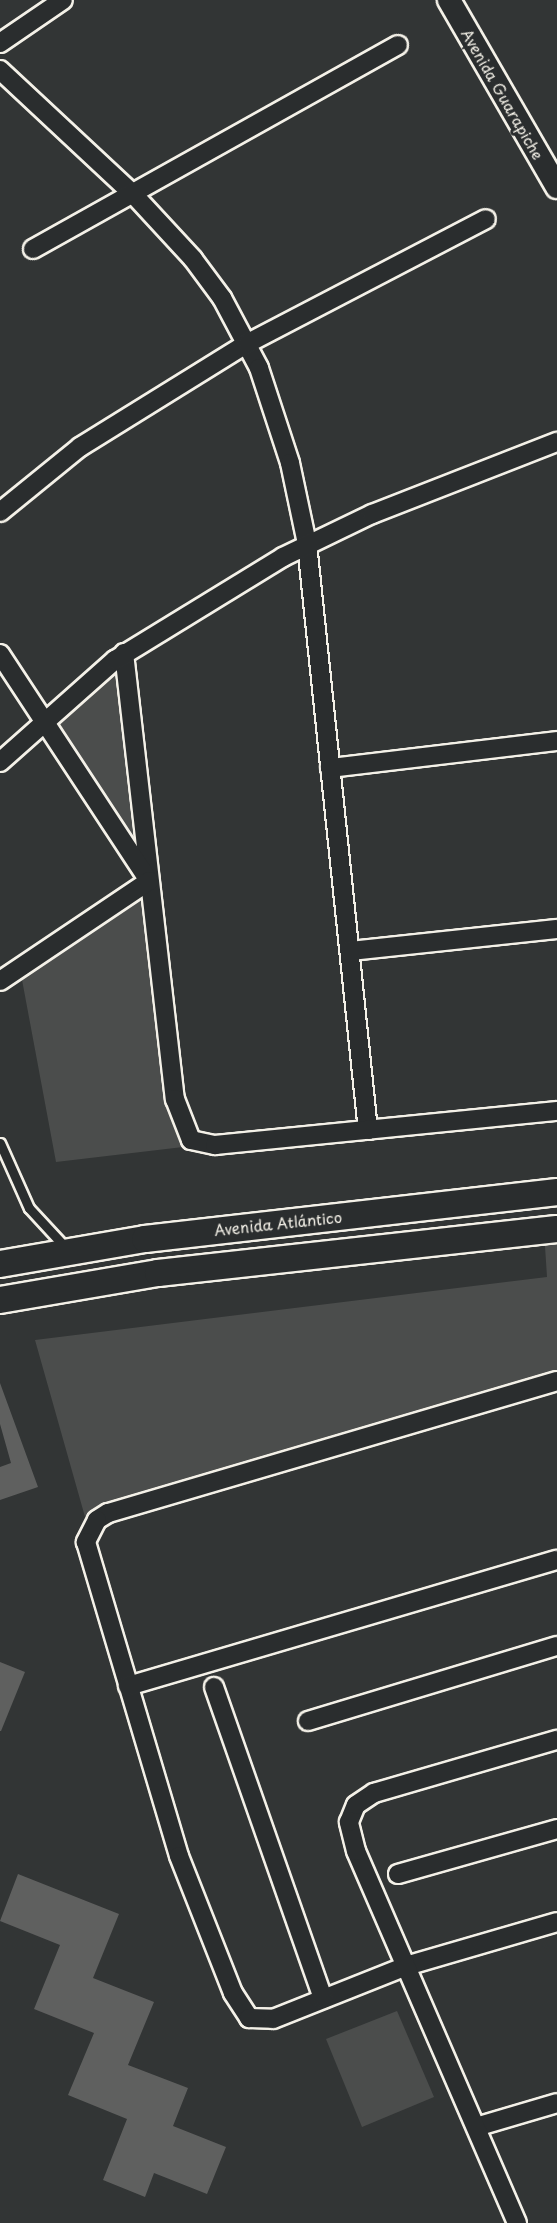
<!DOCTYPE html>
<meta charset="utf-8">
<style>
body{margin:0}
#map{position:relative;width:557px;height:2223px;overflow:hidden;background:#323535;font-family:"Playpen Sans",sans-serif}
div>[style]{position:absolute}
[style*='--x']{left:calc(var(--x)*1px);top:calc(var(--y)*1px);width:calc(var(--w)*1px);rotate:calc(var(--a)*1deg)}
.green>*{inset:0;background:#4b4d4c}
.building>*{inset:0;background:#5f605f}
.roads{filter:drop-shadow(2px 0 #f4f1e8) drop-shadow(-2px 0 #f4f1e8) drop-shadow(0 2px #f4f1e8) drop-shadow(0 -2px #f4f1e8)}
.service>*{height:9px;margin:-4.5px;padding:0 4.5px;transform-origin:4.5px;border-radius:4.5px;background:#2a2d2e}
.minor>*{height:18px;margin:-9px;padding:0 9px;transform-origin:9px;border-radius:9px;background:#2a2d2e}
.tertiary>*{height:22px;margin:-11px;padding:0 11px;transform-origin:11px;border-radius:11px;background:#2a2d2e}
.secondary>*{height:26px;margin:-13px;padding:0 13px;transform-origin:13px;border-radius:13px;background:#2a2d2e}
span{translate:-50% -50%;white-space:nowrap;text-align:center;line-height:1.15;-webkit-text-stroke:6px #2a2d2e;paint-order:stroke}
.street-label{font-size:15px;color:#f4f1e8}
</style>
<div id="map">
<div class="green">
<i style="clip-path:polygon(124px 653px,175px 1099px,200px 1145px,56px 1162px,20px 969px,149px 881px,46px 720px)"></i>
<i style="clip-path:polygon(557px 1229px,557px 1381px,108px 1513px,89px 1531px,35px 1340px,547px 1277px,544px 1231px)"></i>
<i style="clip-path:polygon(397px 2011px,434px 2097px,362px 2127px,326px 2039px)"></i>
</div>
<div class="building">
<i style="clip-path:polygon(0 1383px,38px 1487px,0 1500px,0 1467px,11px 1463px,0 1424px)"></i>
<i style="clip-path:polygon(0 1662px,25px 1672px,1px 1731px,0 1731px)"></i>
<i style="clip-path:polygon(18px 1874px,119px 1914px,93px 1978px,154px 2002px,128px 2065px,188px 2088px,173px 2126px,226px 2147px,207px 2194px,154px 2173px,145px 2197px,103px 2180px,127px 2119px,68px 2095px,94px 2033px,34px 2009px,60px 1945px,0 1921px)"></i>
</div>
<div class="roads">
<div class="service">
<i style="--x:0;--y:1143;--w:71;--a:66"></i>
<i style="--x:29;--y:1208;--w:56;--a:47.2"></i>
</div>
<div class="minor">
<i style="--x:0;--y:43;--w:76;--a:-34.3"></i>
<i style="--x:0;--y:70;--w:183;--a:43"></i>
<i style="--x:134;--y:195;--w:87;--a:47.3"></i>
<i style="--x:193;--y:259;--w:49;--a:53.4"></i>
<i style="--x:222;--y:298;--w:79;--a:62.1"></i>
<i style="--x:259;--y:368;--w:100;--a:71.9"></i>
<i style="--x:290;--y:463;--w:83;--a:78.1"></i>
<i style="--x:307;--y:544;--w:589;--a:84.06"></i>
<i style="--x:33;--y:249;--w:418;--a:-29.2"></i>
<i style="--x:0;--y:512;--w:103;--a:-39.1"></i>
<i style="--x:80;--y:447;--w:198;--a:-31.8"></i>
<i style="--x:248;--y:343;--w:268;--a:-27.5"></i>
<i style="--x:124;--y:653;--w:449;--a:83.5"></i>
<i style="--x:175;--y:1099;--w:44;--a:68.7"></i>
<i style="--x:191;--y:1140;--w:25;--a:12"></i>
<i style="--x:215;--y:1145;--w:344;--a:-5.7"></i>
<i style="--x:0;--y:654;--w:272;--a:56.7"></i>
<i style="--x:149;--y:881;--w:179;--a:146.1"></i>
<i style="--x:0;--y:762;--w:154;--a:-41.6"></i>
<i style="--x:115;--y:660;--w:197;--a:-31.5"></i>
<i style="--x:283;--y:557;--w:99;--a:-25.8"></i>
<i style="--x:372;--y:514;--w:199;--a:-21.3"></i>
<i style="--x:330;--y:768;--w:229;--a:-6.8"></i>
<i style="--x:350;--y:951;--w:208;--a:-6.1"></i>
<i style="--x:557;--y:1381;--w:468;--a:163.6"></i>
<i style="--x:108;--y:1513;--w:13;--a:148"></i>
<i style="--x:97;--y:1520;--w:25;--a:117"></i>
<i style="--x:86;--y:1542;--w:327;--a:73.5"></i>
<i style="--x:179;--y:1856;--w:147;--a:68.5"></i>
<i style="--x:233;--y:1993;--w:30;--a:57"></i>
<i style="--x:249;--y:2018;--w:24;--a:2"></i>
<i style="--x:273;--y:2019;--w:143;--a:-21.7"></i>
<i style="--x:406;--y:1966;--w:157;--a:-16.2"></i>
<i style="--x:128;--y:1686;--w:447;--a:-16.4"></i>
<i style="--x:214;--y:1687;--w:330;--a:70.7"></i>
<i style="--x:308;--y:1721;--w:260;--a:-16.8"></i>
<i style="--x:398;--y:1874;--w:165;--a:-15.8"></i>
<i style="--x:479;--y:2126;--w:81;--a:-16.4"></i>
<i style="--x:517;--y:2223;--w:405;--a:-113.4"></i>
<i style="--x:356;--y:1851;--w:30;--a:-104"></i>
<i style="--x:349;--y:1822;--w:18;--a:-68"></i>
<i style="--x:356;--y:1805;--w:22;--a:-34"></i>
<i style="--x:374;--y:1793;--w:191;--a:-16.2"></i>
</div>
<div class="tertiary">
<i style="--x:449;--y:0;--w:216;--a:60"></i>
</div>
<div class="secondary">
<i style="--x:0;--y:1264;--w:147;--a:-9.8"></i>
<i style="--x:145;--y:1239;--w:415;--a:-6.5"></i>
<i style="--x:0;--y:1300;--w:160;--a:-9.7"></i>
<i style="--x:158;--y:1273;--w:401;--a:-6.3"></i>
</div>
</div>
<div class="street-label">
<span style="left:503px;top:94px;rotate:60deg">Avenida Guarapiche</span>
<span style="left:278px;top:1223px;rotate:-6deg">Avenida Atlántico</span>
</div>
</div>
